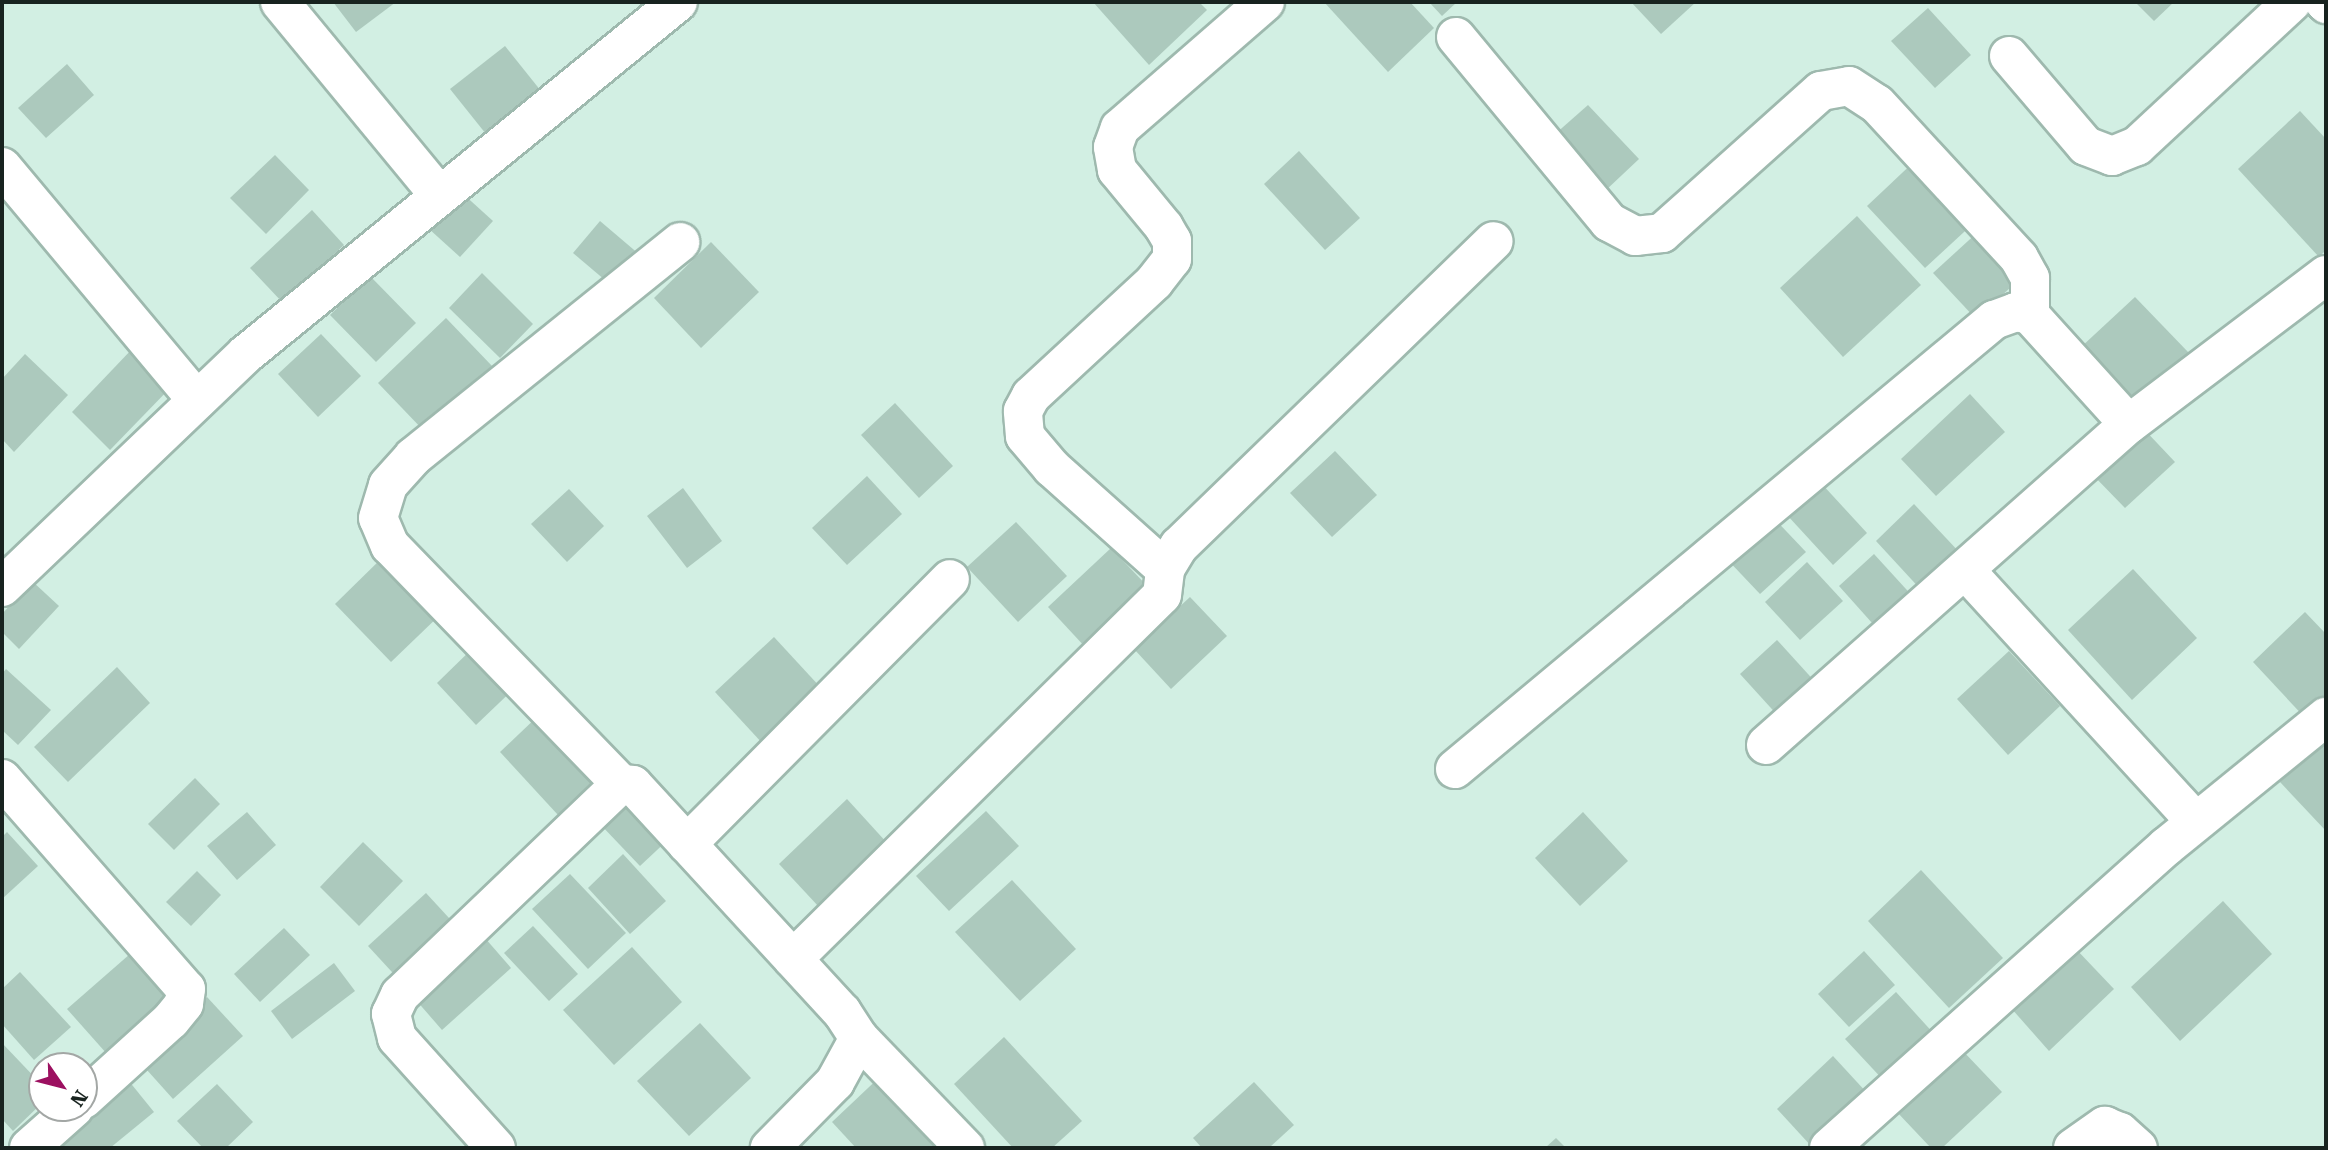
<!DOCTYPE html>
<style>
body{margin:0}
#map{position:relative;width:2328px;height:1150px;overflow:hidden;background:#d2efe3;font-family:"Roboto Serif",serif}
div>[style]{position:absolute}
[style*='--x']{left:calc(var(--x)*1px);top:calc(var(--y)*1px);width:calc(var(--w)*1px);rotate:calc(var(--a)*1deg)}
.building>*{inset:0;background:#acc9bd}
.roads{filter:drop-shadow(2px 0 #9eb9ae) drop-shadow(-2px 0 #9eb9ae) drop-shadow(0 2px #9eb9ae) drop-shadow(0 -2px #9eb9ae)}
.street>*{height:38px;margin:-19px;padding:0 19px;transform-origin:19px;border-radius:19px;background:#fff}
span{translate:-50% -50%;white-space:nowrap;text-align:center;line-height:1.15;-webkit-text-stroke:6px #fff;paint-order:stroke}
.frame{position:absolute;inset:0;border:4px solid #18231f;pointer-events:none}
.north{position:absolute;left:28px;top:1052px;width:70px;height:70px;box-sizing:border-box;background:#fff;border:2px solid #a3a7a5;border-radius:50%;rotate:125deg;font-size:19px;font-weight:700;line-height:28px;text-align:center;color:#18231f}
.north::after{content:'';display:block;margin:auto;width:24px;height:32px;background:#9c1060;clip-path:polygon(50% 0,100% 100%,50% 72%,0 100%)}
</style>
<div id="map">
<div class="building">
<i style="clip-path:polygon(333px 2px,396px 2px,356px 32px)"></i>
<i style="clip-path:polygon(1093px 2px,1199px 2px,1207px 10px,1149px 65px)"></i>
<i style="clip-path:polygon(1324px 2px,1410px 2px,1434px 28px,1388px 72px)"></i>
<i style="clip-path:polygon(1429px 2px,1457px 2px,1442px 16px)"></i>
<i style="clip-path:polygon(1631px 2px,1696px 2px,1661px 34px)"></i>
<i style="clip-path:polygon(2135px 2px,2174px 2px,2154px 21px)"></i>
<i style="clip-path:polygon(1928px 8px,1971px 55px,1935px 88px,1891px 41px)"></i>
<i style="clip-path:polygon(505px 46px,545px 96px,490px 139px,450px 89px)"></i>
<i style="clip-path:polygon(67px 64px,94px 95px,46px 138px,18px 108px)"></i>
<i style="clip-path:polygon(1588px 105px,1639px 159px,1605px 191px,1554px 135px)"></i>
<i style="clip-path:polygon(2300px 111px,2326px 139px,2326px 250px,2319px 257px,2238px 169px)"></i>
<i style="clip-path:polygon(1299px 151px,1360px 218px,1325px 250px,1264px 184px)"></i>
<i style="clip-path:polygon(275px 155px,309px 190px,266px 234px,230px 198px)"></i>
<i style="clip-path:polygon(1919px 157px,1977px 220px,1925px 268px,1867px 206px)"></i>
<i style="clip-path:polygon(461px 192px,493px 221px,460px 257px,428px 228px)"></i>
<i style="clip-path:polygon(312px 210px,344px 245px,283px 303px,250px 268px)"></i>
<i style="clip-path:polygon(1857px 216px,1921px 285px,1843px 357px,1780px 288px)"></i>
<i style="clip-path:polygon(600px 221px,640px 255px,612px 286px,573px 253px)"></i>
<i style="clip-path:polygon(1980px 230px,2023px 276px,1976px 319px,1933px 273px)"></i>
<i style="clip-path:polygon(711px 242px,759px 292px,701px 348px,654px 298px)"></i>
<i style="clip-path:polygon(482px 273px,533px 324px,500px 358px,449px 308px)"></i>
<i style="clip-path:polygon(370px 276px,416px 323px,376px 362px,330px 315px)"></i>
<i style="clip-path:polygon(2135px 297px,2189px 353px,2133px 406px,2080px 348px)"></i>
<i style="clip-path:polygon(446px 318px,493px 367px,425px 432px,378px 383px)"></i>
<i style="clip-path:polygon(321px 334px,361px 376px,318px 417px,278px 374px)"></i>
<i style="clip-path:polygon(133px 348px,172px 386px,110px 450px,72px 412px)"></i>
<i style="clip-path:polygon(25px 354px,68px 395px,14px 452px,2px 439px,2px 379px)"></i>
<i style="clip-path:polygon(1970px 394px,2005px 432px,1936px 496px,1901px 459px)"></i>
<i style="clip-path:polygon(895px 403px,953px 466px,919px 498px,861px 435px)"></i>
<i style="clip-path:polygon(2141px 426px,2175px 462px,2125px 508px,2091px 473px)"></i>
<i style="clip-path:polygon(1335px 451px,1377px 495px,1332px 537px,1290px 493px)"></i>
<i style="clip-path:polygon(867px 476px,902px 514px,847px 565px,812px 528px)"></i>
<i style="clip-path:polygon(1821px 483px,1867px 533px,1833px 565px,1787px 515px)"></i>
<i style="clip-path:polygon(683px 488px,722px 541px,687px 568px,647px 516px)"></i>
<i style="clip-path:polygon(569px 489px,604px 526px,567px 562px,531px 524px)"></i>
<i style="clip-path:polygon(1914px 504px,1962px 555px,1923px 592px,1876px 541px)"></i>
<i style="clip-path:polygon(1769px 513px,1806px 552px,1760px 594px,1723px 555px)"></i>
<i style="clip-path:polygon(1016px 522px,1067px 576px,1018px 622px,967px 567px)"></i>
<i style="clip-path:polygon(1111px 548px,1150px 589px,1086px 648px,1048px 607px)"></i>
<i style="clip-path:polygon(387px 553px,443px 612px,391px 662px,335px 604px)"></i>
<i style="clip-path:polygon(1874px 554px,1916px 600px,1881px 633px,1839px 586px)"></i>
<i style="clip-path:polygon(1807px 562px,1843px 601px,1800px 640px,1765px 602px)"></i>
<i style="clip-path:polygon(2133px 569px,2197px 638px,2132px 700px,2068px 630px)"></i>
<i style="clip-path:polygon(32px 581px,59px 606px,19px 649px,2px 632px,2px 614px)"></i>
<i style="clip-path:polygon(1190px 597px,1227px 636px,1171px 689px,1134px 649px)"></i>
<i style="clip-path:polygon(2305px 612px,2326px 634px,2326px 701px,2307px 720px,2253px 662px)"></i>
<i style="clip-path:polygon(774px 637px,822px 689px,763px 744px,715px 692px)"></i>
<i style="clip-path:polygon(1777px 640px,1818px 685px,1781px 719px,1740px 674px)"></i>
<i style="clip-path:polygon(478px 643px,518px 685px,476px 725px,437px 683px)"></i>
<i style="clip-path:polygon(2009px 651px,2060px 706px,2008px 755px,1957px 699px)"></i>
<i style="clip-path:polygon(117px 667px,150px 703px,68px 782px,34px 747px)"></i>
<i style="clip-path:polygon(6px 669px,51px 710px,18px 745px,2px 730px,2px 674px)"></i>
<i style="clip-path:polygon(540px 714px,600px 777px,558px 815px,500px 752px)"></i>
<i style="clip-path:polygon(2326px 739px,2326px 831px,2280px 782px)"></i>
<i style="clip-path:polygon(195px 778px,220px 804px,174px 850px,148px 824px)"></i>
<i style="clip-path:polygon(632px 791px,672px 836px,640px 866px,599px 823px)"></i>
<i style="clip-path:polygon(847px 799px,888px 844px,819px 907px,779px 864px)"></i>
<i style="clip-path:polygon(986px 811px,1019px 846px,949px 911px,916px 876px)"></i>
<i style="clip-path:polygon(247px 812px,276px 845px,237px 880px,207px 846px)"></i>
<i style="clip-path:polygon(1583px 812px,1628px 861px,1580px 906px,1535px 858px)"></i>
<i style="clip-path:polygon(7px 832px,38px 866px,2px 899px,2px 837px)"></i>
<i style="clip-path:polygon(363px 842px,403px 881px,359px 926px,320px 887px)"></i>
<i style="clip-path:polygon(623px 854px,666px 901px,630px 934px,588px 888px)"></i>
<i style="clip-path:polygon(1921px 870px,2003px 958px,1949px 1008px,1868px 921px)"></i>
<i style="clip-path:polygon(197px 871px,221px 895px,191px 926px,166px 902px)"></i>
<i style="clip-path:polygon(570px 874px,626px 933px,588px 969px,532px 909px)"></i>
<i style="clip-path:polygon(1012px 880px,1076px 949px,1020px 1001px,955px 932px)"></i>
<i style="clip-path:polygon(426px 893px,461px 931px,403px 984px,368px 946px)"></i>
<i style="clip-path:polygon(2223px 901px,2272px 954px,2180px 1041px,2131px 987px)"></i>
<i style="clip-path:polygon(533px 926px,578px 974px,549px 1001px,504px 953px)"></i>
<i style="clip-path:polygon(284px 928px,310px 955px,260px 1002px,234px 974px)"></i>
<i style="clip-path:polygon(478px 930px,511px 968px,442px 1030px,409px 992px)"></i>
<i style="clip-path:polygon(138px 947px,177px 992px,107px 1054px,67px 1009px)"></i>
<i style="clip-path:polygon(632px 947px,682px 1002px,614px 1065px,563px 1010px)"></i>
<i style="clip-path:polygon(2075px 948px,2114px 989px,2049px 1051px,2011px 1008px)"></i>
<i style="clip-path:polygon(1864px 951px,1895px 985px,1849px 1027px,1818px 994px)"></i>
<i style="clip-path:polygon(334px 963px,355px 991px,292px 1039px,271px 1011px)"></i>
<i style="clip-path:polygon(20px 972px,71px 1027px,34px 1060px,2px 1024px,2px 989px)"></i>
<i style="clip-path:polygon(1896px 992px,1936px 1036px,1886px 1083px,1845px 1039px)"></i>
<i style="clip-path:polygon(207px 997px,243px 1036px,173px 1099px,138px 1060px)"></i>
<i style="clip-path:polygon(700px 1023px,751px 1078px,689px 1136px,637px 1081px)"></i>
<i style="clip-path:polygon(1004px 1037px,1082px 1121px,1052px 1148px,1013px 1148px,954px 1084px)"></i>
<i style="clip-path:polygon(2px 1043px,42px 1085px,42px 1103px,13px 1131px,2px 1119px)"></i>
<i style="clip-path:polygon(1962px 1050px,2002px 1092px,1942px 1148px,1931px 1148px,1896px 1111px)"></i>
<i style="clip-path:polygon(1833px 1056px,1868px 1094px,1812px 1147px,1777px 1109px)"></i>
<i style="clip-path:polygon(886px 1071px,957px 1148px,856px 1148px,832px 1122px)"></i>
<i style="clip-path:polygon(124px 1075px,154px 1112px,110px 1148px,51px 1148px)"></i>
<i style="clip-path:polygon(1254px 1082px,1294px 1125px,1269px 1148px,1202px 1148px,1193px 1138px)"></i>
<i style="clip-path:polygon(217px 1084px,253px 1122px,226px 1148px,203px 1148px,177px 1121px)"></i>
<i style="clip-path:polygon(1556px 1138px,1566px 1148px,1545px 1148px)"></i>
</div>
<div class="roads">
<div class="street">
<i style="--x:280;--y:2;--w:251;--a:50.5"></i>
<i style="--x:2324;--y:2;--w:3;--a:45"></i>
<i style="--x:1456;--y:37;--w:240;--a:50.4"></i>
<i style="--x:1609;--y:222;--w:30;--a:28"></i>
<i style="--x:1635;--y:236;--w:27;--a:-6"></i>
<i style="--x:1662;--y:233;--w:213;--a:-41.8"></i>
<i style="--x:1821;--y:91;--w:28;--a:-10"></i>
<i style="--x:1849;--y:86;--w:33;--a:33"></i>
<i style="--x:1877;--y:104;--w:209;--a:47.3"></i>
<i style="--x:2019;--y:258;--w:23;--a:61"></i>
<i style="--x:2030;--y:278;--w:37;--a:90"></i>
<i style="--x:2009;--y:56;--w:118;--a:49.5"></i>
<i style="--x:2086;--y:146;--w:28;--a:21"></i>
<i style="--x:2112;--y:156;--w:27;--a:-22"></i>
<i style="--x:2137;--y:146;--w:212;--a:-42.9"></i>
<i style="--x:2;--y:167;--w:304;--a:50.1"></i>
<i style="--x:1165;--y:569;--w:152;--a:-138.2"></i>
<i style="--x:1052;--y:468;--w:42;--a:-130.2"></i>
<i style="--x:1025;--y:436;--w:25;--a:-95"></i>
<i style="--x:1023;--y:411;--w:17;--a:-62"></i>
<i style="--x:1031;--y:396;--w:168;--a:-42.8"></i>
<i style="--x:1154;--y:282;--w:29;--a:-52"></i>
<i style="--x:1172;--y:259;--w:18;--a:-90"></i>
<i style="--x:1172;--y:241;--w:16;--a:-120"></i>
<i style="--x:1164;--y:227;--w:74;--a:-129.5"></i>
<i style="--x:1117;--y:170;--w:23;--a:-100"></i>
<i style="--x:1113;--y:147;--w:20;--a:-70"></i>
<i style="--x:1120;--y:128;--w:192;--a:-41"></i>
<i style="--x:1966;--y:571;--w:340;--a:47.5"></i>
<i style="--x:2;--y:587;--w:337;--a:-43.7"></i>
<i style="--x:246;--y:354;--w:557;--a:-39.17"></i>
<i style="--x:1766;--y:745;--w:485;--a:-41.5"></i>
<i style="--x:2129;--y:424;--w:247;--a:-37.1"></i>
<i style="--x:1455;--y:769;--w:702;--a:-39.8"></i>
<i style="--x:1994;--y:320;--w:23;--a:-20"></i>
<i style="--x:2016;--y:312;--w:14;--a:12"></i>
<i style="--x:2030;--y:315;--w:147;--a:47.8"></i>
<i style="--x:2;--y:779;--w:279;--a:48.8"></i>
<i style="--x:186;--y:989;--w:15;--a:98"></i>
<i style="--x:184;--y:1004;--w:21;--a:129"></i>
<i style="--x:171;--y:1020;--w:118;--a:137.8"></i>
<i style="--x:621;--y:784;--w:332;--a:-134.1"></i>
<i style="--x:390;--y:546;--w:30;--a:-113"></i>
<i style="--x:378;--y:518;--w:34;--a:-73"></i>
<i style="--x:388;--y:485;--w:38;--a:-48"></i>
<i style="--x:413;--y:457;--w:343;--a:-38.8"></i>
<i style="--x:687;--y:844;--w:373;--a:-45.2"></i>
<i style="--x:793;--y:959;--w:518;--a:-44.61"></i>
<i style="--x:1162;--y:595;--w:26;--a:-83"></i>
<i style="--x:1165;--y:569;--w:27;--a:-59"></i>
<i style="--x:1179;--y:546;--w:438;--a:-44.1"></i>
<i style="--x:859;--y:1038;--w:153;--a:46.1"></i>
<i style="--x:29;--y:1148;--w:60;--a:-41.6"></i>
<i style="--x:496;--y:1148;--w:148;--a:-132"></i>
<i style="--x:397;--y:1038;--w:25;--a:-104"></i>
<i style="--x:391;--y:1014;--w:21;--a:-65"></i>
<i style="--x:400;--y:995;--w:306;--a:-43.7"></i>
<i style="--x:621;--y:784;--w:12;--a:5"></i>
<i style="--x:633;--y:785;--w:309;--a:47.4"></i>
<i style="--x:842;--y:1012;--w:31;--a:57"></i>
<i style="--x:859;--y:1038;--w:50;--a:118.6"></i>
<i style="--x:835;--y:1082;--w:93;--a:134.6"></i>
<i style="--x:1829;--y:1148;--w:453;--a:-41.8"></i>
<i style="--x:2167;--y:846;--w:205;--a:-39.1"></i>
<i style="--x:2073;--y:1148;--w:39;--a:-35"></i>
<i style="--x:2105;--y:1126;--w:16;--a:22"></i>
<i style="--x:2120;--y:1132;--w:24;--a:42"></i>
</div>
</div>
<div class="frame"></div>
<div class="north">N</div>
</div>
